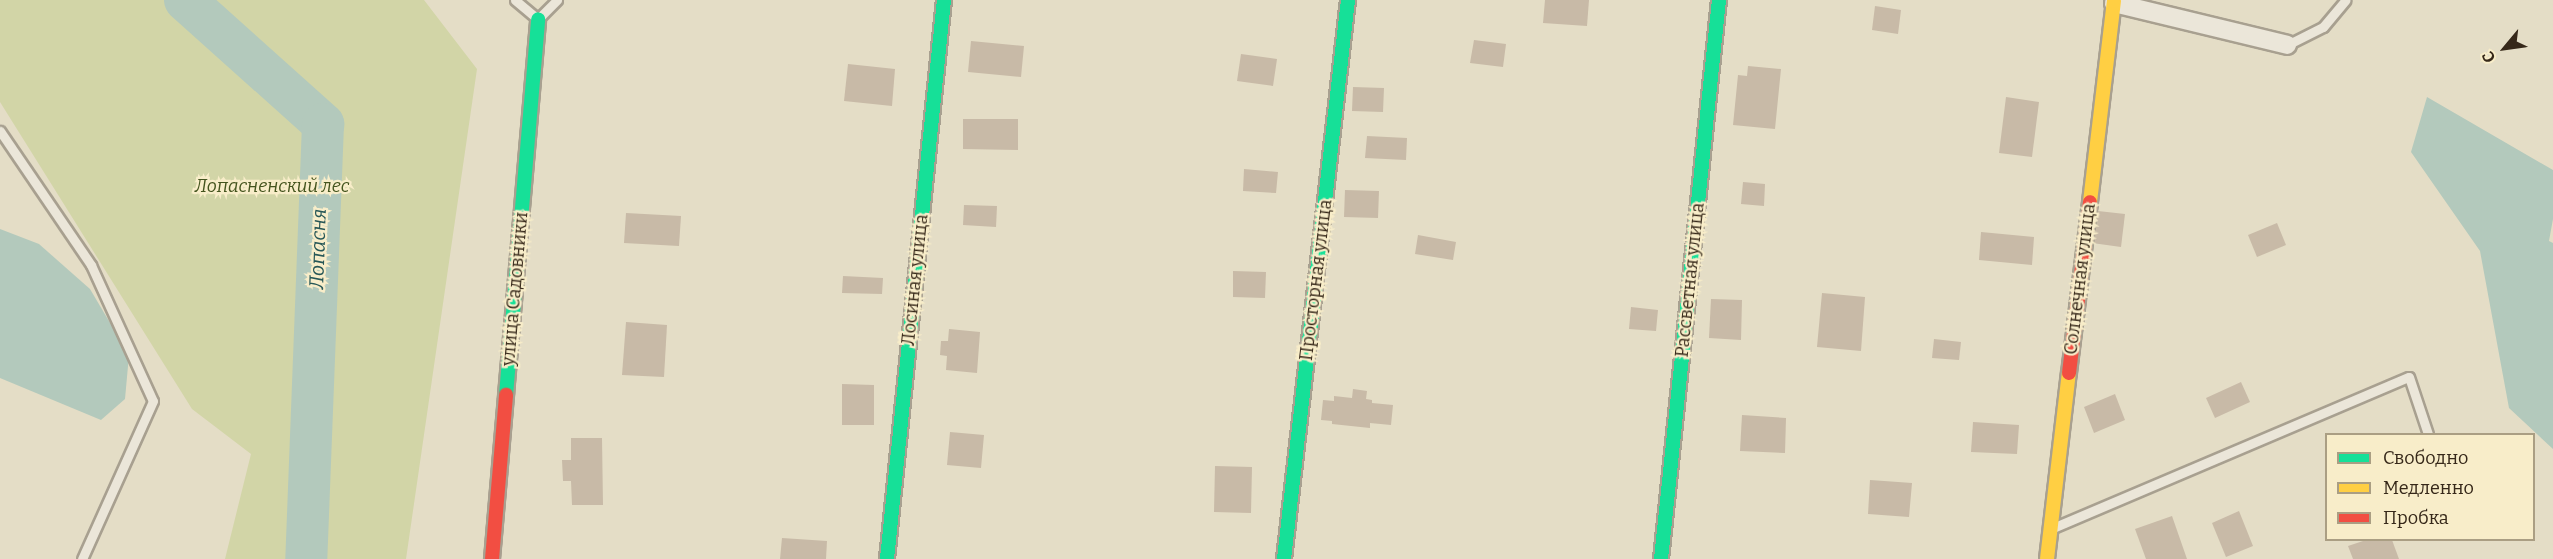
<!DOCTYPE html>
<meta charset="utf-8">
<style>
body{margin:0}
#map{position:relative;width:2553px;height:559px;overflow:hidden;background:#e4ddc6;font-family:Bitter,serif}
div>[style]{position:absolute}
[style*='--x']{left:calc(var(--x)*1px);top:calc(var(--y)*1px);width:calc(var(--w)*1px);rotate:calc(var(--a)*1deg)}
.green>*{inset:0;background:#d2d5a7}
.water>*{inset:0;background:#b3c9bc}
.river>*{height:42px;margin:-21px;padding:0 21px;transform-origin:21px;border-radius:21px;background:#b3c9bc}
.building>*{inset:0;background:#c8baa7}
.roads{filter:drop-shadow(2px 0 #a8a090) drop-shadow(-2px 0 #a8a090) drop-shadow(0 2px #a8a090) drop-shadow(0 -2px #a8a090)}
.lane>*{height:9px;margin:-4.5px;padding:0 4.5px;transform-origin:4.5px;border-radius:4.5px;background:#ebe6d9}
.street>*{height:18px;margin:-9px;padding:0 9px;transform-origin:9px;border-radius:9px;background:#ebe6d9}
.fast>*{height:14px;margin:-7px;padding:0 7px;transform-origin:7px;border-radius:7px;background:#16e098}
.slow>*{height:14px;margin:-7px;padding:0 7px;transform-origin:7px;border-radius:7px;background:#ffcf43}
.jam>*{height:14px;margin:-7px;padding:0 7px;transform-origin:7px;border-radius:7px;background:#f24e42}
span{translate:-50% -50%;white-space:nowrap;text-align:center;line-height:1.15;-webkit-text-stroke:4.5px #f8edc9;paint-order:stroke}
.park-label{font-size:18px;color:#44541e;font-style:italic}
.street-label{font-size:18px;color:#362819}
.water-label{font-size:20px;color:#275757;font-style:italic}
.legend{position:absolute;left:2325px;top:433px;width:210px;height:108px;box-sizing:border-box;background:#f8edc9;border:2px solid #aa9e83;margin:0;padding:8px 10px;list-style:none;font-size:18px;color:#362819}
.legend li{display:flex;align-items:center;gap:12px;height:30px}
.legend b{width:30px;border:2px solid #aa9e83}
.north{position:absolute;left:2475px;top:18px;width:60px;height:60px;-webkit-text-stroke:4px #f8edc9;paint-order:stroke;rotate:241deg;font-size:16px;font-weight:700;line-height:24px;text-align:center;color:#362819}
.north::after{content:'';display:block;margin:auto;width:21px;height:27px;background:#362819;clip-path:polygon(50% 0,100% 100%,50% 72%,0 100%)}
</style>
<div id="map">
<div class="green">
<i style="clip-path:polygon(0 0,424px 0,477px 69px,406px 559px,225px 559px,251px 454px,192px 409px,0 102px)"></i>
</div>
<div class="water">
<i style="clip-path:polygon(2427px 97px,2553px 170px,2553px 219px,2549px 241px,2553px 243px,2553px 449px,2509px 408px,2480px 251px,2411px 152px)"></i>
<i style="clip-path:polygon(0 229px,39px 244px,90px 289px,129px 355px,125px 399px,101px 420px,0 378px)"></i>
</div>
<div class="river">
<i style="--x:185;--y:0;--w:186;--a:41.9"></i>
<i style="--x:323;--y:124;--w:435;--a:92.2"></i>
</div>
<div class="building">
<i style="clip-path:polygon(1545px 0,1589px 0,1587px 26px,1543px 23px)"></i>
<i style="clip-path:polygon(1875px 6px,1901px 10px,1898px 34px,1872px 30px)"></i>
<i style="clip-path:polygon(1474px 40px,1506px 44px,1503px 67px,1470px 63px)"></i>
<i style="clip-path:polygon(971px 41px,1024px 46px,1021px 77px,968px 72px)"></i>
<i style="clip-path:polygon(1241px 54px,1277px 59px,1273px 86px,1237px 81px)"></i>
<i style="clip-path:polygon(848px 64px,895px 69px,892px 106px,844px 101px)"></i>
<i style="clip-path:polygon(1748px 66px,1781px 69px,1775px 129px,1733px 125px,1738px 75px,1747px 76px)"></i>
<i style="clip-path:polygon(1353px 87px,1384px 88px,1383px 112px,1352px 111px)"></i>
<i style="clip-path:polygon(2006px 97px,2039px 102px,2032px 157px,1999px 153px)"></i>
<i style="clip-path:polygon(963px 119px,1018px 119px,1018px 150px,963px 149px)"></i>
<i style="clip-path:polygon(1367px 136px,1407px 138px,1406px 160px,1365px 158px)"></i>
<i style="clip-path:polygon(1244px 169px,1278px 172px,1276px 193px,1243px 191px)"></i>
<i style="clip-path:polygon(1743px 182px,1765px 184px,1764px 206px,1741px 204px)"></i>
<i style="clip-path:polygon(1345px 190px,1379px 191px,1378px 218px,1344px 217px)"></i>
<i style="clip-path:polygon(964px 205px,997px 206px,996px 227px,963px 225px)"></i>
<i style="clip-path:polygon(2089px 210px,2125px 214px,2121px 247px,2085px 242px)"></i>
<i style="clip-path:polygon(626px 213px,681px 216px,679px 246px,624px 243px)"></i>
<i style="clip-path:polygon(2277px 223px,2286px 245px,2257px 257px,2248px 235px)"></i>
<i style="clip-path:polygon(1981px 232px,2034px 237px,2032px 265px,1979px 260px)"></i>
<i style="clip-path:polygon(1418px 235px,1456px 242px,1453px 260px,1415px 254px)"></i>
<i style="clip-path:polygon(1233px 271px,1266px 272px,1265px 298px,1233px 297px)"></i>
<i style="clip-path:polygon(843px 276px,883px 278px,882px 294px,842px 293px)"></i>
<i style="clip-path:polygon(1822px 293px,1865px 297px,1861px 351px,1817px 347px)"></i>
<i style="clip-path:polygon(1711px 299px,1742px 300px,1741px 340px,1709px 338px)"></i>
<i style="clip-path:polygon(1631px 307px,1658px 310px,1656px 331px,1629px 329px)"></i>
<i style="clip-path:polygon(626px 322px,667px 325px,664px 377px,622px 375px)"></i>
<i style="clip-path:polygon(949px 329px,980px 332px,977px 373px,946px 370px,947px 356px,940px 355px,941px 341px,948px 341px)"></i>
<i style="clip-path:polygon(1934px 339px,1961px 342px,1959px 360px,1932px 358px)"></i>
<i style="clip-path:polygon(2241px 382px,2250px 402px,2215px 418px,2206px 398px)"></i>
<i style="clip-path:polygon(842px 384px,874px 385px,874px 425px,842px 425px)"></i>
<i style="clip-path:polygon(1353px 389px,1367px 391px,1366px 399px,1372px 400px,1372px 403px,1393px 405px,1391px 425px,1370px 423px,1370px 428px,1332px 424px,1332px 421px,1321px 420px,1323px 400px,1334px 401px,1334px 396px,1352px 398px)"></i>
<i style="clip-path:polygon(2115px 394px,2125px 420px,2094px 433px,2084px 407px)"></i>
<i style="clip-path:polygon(1742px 415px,1786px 418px,1785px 453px,1740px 451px)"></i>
<i style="clip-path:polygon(1973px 422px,2019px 425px,2017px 454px,1971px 452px)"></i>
<i style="clip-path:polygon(950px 432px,984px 435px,981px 468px,947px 465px)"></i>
<i style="clip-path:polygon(571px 438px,602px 438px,603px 505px,572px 505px,571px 481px,563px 481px,562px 460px,571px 460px)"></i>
<i style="clip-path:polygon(1215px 466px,1252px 467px,1251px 513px,1214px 512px)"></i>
<i style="clip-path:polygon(1870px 480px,1912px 483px,1909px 517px,1868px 514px)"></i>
<i style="clip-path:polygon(2239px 511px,2253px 546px,2226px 557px,2212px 523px)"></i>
<i style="clip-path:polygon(2172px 516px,2187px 559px,2146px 559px,2135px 529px)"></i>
<i style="clip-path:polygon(782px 538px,827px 541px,826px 559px,780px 559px)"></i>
<i style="clip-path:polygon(2366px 540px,2392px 540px,2399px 559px,2353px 559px,2348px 546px)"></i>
</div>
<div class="roads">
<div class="lane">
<i style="--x:515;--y:0;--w:30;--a:40"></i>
<i style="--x:538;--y:19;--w:27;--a:-45"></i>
<i style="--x:2287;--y:45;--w:40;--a:-26.6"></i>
<i style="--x:2323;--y:27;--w:35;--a:-50"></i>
<i style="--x:0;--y:131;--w:162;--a:55.8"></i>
<i style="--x:91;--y:265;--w:149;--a:65.5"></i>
<i style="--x:153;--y:401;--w:173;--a:114.2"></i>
<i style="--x:2055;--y:527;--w:384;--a:-23"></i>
<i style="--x:2409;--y:377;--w:60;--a:71.6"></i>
</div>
<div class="street">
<i style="--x:2114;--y:3;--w:178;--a:13.6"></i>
</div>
<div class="fast">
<i style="--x:506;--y:395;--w:377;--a:-85.1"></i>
<i style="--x:887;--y:559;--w:562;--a:-84.18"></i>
<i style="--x:1284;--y:559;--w:563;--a:-83.47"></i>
<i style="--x:1661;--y:559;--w:562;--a:-84.08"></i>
</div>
<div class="slow">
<i style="--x:2090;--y:202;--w:203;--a:-83.2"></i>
<i style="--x:2047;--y:559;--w:187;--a:-83.3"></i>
</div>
<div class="jam">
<i style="--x:2069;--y:373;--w:172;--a:-83"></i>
<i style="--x:492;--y:559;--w:165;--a:-85.1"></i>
</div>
</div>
<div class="park-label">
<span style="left:272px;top:186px">Лопасненский лес</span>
</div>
<div class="street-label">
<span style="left:2080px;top:279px;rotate:-83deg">Солнечная улица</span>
<span style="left:915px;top:280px;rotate:-84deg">Лосиная улица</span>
<span style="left:1316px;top:280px;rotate:-83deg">Просторная улица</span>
<span style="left:1690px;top:280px;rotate:-84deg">Рассветная улица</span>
<span style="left:515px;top:289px;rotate:-85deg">улица Садовники</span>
</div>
<div class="water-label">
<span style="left:318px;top:249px;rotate:-88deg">Лопасня</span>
</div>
<ul class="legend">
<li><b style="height:8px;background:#16e098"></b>Свободно</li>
<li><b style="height:8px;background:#ffcf43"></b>Медленно</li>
<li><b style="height:8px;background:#f24e42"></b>Пробка</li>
</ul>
<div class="north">С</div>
</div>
